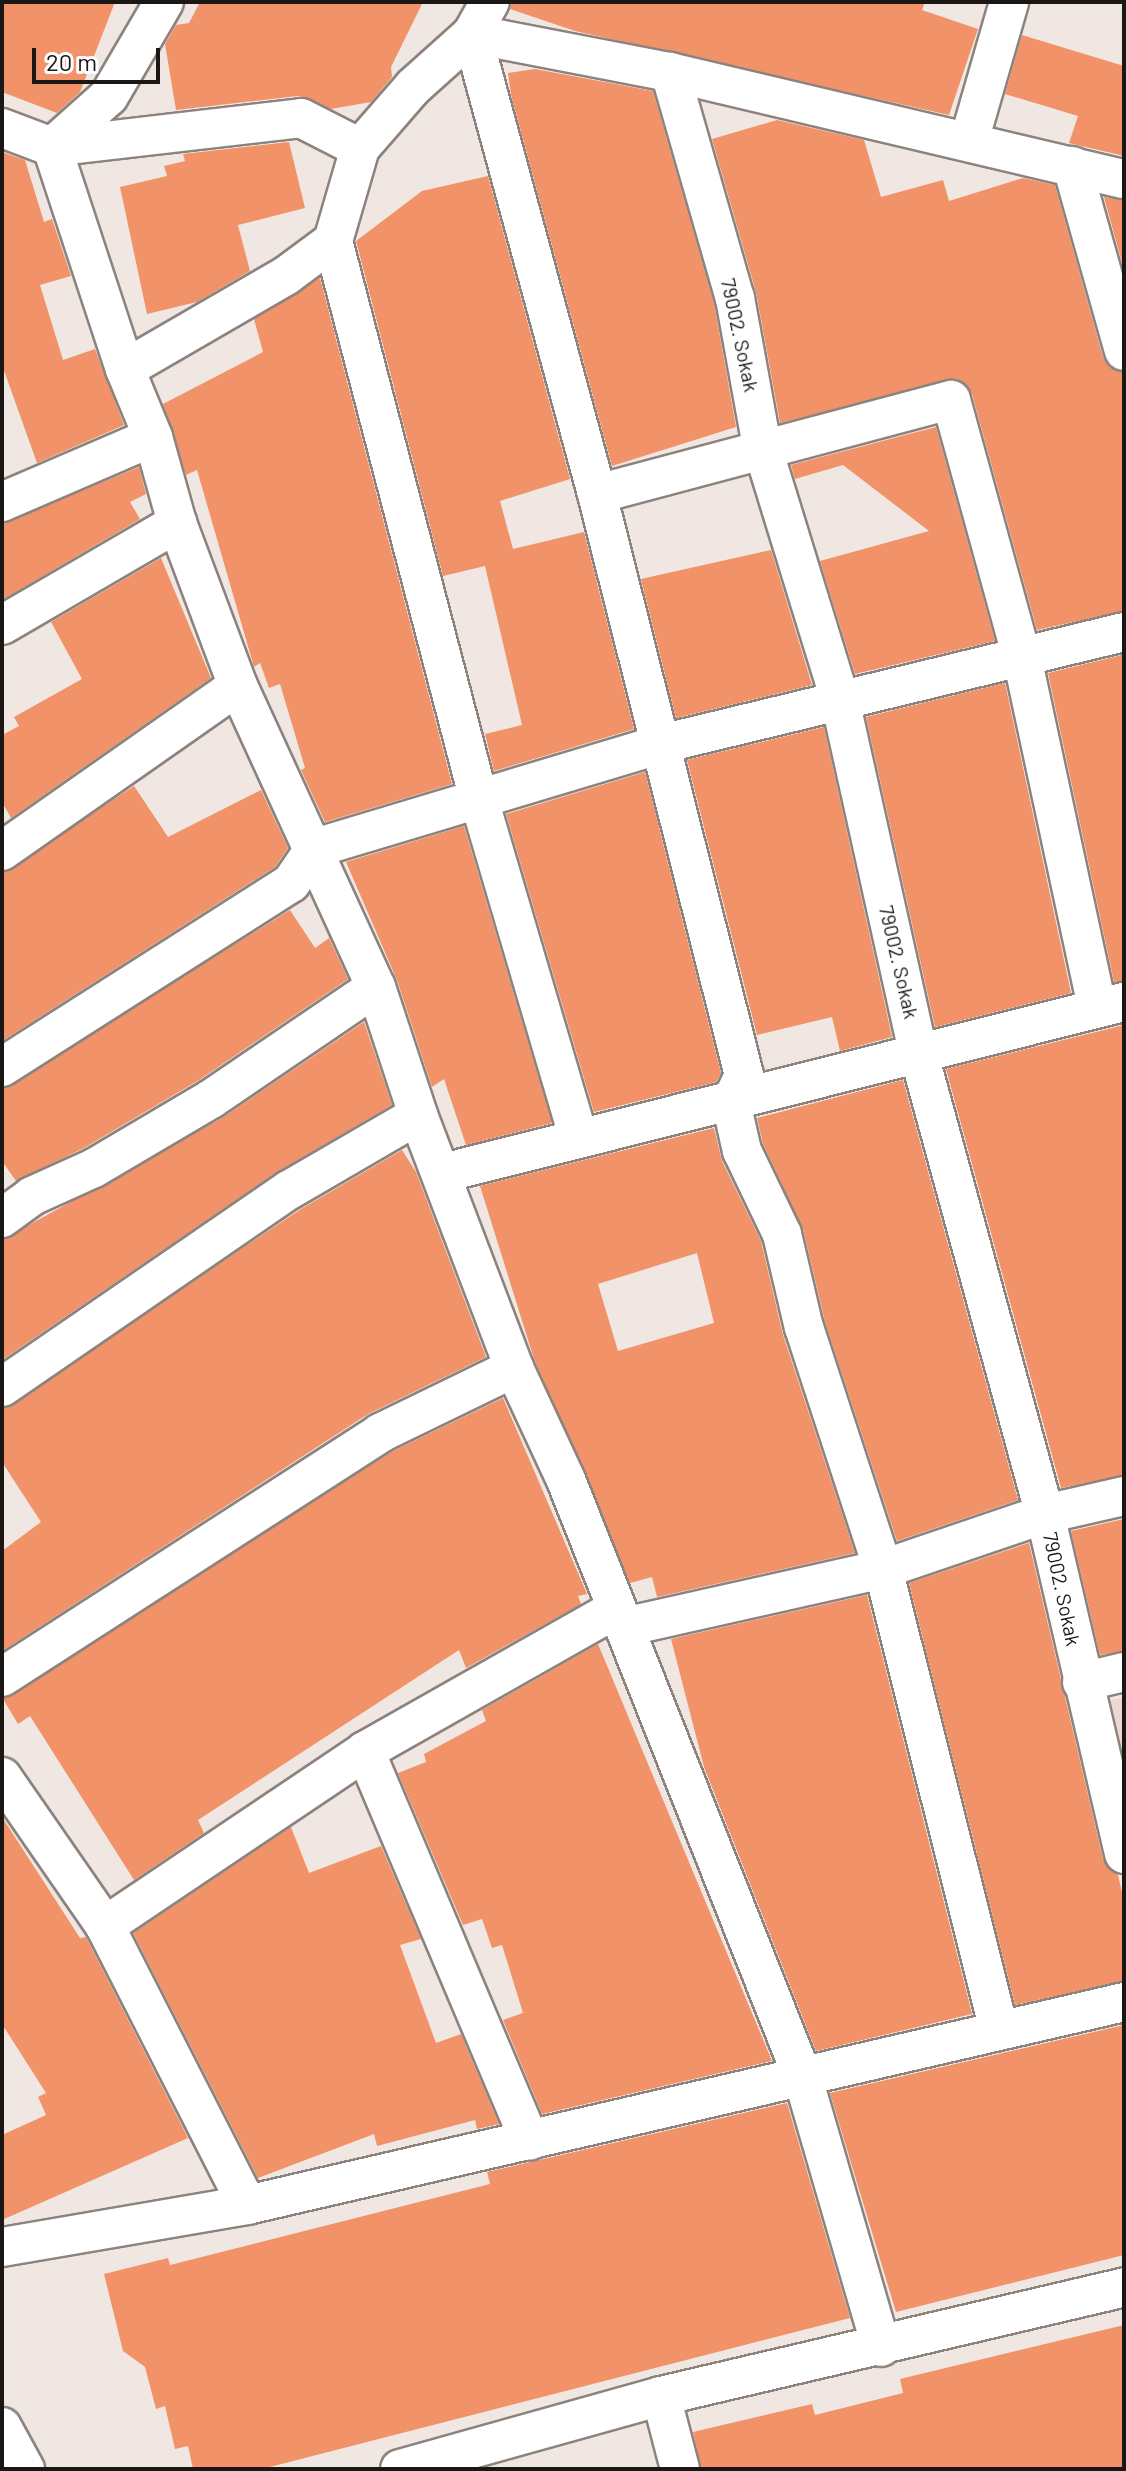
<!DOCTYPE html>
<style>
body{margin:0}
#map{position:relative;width:1126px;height:2471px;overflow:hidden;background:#f1e7e2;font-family:Barlow,sans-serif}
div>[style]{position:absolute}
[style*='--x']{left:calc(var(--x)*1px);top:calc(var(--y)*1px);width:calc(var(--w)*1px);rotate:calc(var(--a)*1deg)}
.built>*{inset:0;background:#ebd9d1}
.building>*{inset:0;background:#f19268}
.roads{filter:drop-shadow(2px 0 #8c837f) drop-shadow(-2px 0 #8c837f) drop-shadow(0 2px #8c837f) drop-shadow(0 -2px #8c837f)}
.minor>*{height:38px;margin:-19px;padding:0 19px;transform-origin:19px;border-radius:19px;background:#fff}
span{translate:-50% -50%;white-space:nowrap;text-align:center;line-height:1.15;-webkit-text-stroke:6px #fff;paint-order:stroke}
.street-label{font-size:20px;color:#1a1715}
.frame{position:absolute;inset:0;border:4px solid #1a1715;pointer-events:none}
.scale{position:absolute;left:32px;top:48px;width:128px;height:36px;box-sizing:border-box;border:4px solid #1a1715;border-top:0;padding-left:10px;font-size:24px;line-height:28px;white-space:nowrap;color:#1a1715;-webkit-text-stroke:6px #fff;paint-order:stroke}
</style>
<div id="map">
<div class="built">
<i style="clip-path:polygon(1124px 1697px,1124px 1847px,1089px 1706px)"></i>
</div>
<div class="building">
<i style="clip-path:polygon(2px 2px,115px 2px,80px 92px,57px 113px,2px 92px)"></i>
<i style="clip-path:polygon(200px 2px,423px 2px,391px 67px,392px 77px,371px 102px,331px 109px,298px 96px,176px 110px,165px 44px,176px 25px,189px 23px)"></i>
<i style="clip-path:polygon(512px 2px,925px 2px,922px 10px,978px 29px,949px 115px,575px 31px,510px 9px)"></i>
<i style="clip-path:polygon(1022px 35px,1124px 66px,1124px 156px,1069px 143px,1078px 116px,1005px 94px)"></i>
<i style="clip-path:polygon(535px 69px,653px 91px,714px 303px,736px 427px,612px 466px,511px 95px,508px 73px)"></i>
<i style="clip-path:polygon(777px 120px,864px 140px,881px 197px,943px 180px,949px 201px,1023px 178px,1055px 185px,1103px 357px,1109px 367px,1124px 372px,1124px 611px,1037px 630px,972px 394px,957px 379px,780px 423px,756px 292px,712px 139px)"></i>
<i style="clip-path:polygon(289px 142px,305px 208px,238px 225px,250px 271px,197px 302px,147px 314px,120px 187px,167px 176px,164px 166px,185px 161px,183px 154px)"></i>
<i style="clip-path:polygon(2px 152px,25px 160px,44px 222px,52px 219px,71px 276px,40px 285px,63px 360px,95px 349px,124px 425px,37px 463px,2px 365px)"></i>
<i style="clip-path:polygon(488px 176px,570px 479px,500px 501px,513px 549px,584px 532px,634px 729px,494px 771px,485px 734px,522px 725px,485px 566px,443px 576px,356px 241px,422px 191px)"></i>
<i style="clip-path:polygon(1104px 197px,1124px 200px,1124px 270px)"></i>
<i style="clip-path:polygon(320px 278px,452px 784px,325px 822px,301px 770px,305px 768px,280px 684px,269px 688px,260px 663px,254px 667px,197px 470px,186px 475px,163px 404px,263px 352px,254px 319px)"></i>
<i style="clip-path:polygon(936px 427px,995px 641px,855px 674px,820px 561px,929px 531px,843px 465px,795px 479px,791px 465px)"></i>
<i style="clip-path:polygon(139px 467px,146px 494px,130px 502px,140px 519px,2px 600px,2px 524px)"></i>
<i style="clip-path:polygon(771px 550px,812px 685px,676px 718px,641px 579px)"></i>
<i style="clip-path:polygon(161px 558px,211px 678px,11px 818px,2px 802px,2px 735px,19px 726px,14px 717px,82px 679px,51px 622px)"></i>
<i style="clip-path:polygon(1122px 655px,1124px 981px,1114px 982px,1048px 673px)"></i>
<i style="clip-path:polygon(1005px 683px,1071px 993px,935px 1027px,866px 717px)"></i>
<i style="clip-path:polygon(824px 727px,892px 1037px,840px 1051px,832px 1017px,757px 1035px,687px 760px)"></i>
<i style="clip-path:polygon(645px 772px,721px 1073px,716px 1082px,594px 1112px,506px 814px)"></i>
<i style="clip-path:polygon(134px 786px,168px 837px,261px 790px,288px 848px,275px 867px,2px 1041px,2px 873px)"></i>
<i style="clip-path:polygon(464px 826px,552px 1123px,466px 1145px,444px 1079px,432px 1087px,397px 980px,346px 862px)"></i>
<i style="clip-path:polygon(290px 910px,315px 948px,329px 938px,348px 979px,199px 1080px,84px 1148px,16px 1181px,2px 1161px,2px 1089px)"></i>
<i style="clip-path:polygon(364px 1022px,392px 1105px,277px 1172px,2px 1360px,2px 1240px,222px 1118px)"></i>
<i style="clip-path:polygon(1124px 1025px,1124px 1475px,1061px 1488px,946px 1069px)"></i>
<i style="clip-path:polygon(903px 1080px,1018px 1500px,897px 1541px,825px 1322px,803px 1229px,763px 1144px,757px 1118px)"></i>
<i style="clip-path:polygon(evenodd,714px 1128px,722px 1161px,761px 1241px,783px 1335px,855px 1553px,657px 1597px,652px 1577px,630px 1583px,534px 1359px,480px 1186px,714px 1128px,697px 1253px,714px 1323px,618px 1351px,598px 1284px,697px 1253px)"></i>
<i style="clip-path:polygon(402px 1150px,416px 1172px,486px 1357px,368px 1414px,2px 1651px,2px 1551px,41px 1522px,2px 1462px,2px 1409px,301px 1209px)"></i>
<i style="clip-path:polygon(503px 1398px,587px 1594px,578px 1596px,581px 1604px,466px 1668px,459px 1650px,198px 1820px,204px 1833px,134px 1880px,30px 1716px,18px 1724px,3px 1699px,391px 1452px)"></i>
<i style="clip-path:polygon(1124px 1519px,1124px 1651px,1100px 1655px,1071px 1531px)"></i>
<i style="clip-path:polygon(1029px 1543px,1103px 1859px,1118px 1875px,1124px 1901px,1124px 1981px,1015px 2005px,909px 1583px)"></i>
<i style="clip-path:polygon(867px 1595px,972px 2014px,816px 2051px,704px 1767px,671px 1639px)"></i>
<i style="clip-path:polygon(598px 1644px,772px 2061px,542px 2114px,503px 2020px,523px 2013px,502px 1945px,492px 1948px,482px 1919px,463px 1925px,398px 1773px,426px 1762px,424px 1754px,486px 1721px,482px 1710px)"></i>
<i style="clip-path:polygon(2px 1817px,80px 1938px,86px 1937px,188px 2138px,2px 2220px,2px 2135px,46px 2115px,38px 2097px,46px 2093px,2px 2024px)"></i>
<i style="clip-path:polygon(291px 1827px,309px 1873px,381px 1846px,421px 1939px,400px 1945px,436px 2043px,461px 2034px,499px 2124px,477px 2129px,475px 2120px,377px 2146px,374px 2134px,258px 2178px,133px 1933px)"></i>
<i style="clip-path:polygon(1124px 2025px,1124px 2255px,896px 2312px,830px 2093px)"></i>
<i style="clip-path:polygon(787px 2103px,850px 2318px,262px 2469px,193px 2469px,188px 2446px,175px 2449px,165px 2406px,156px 2409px,145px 2367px,123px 2351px,104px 2274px,168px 2258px,170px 2265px,490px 2184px,487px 2172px)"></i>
<i style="clip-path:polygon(1124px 2325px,1124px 2469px,701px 2469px,693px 2432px,812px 2404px,815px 2415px,903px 2393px,900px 2379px)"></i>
</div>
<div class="roads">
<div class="minor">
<i style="--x:670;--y:72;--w:235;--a:74"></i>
<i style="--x:735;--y:298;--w:150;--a:79.7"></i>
<i style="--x:762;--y:446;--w:266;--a:72.9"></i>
<i style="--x:840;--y:700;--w:360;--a:77.5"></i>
<i style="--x:918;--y:1051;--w:480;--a:74.7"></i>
<i style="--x:1045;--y:1514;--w:349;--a:76.9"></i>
<i style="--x:2;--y:128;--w:53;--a:20.8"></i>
<i style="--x:52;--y:147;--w:234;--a:71.8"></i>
<i style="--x:125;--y:369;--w:74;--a:67.6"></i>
<i style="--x:153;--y:437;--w:89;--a:74.4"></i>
<i style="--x:177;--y:523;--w:174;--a:69.5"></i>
<i style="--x:238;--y:686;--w:331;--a:65.4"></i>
<i style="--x:376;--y:987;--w:135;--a:71.8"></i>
<i style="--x:418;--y:1115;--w:271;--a:69.2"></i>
<i style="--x:514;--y:1368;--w:123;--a:65.1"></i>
<i style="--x:566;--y:1480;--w:643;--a:68.38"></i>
<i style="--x:803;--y:2078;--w:280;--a:73.8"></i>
<i style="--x:969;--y:141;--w:145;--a:-73.9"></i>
<i style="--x:52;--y:147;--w:251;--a:-6.6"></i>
<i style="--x:301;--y:118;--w:66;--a:27"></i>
<i style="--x:52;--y:147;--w:76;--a:-41.8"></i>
<i style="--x:109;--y:96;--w:109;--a:-59.7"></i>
<i style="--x:1072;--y:166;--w:192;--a:74.3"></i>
<i style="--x:333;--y:241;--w:574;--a:75.36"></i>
<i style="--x:478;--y:796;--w:353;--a:73.6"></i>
<i style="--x:125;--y:369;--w:187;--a:-30.1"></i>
<i style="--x:287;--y:275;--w:57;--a:-36.5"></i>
<i style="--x:333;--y:241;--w:97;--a:-73.8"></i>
<i style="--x:360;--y:148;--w:81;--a:-49"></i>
<i style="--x:413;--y:87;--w:79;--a:-41.9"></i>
<i style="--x:472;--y:34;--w:37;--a:-61"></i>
<i style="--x:597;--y:494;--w:366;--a:-14.9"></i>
<i style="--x:951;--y:400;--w:267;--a:74.6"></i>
<i style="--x:1022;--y:657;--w:359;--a:77.9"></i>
<i style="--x:2;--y:502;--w:164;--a:-23.3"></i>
<i style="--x:2;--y:625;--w:203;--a:-30.2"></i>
<i style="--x:2;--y:851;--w:288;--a:-35"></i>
<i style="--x:2;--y:1067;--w:343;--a:-32.5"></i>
<i style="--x:291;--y:883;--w:42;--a:-55.6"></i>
<i style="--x:315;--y:848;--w:361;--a:-16.7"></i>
<i style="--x:661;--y:744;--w:476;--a:-13.6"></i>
<i style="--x:443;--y:1173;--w:702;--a:-14.1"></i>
<i style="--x:2;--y:1218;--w:37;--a:-36"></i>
<i style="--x:32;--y:1196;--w:68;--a:-24.3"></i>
<i style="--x:94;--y:1168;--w:136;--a:-30.5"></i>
<i style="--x:211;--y:1099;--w:199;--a:-34.2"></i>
<i style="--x:2;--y:1387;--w:348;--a:-34.5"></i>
<i style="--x:289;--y:1190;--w:149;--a:-30.2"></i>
<i style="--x:624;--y:1627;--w:265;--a:-12.6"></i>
<i style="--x:883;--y:1569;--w:171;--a:-18.8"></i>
<i style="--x:1045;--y:1514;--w:81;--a:-12.8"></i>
<i style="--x:2;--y:1677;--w:450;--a:-32.8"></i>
<i style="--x:380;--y:1433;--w:149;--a:-25.9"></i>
<i style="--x:1082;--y:1682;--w:43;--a:-13.4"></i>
<i style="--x:365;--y:1751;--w:423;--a:67.1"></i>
<i style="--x:2;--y:1777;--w:181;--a:55.3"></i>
<i style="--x:105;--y:1926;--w:313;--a:63"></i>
<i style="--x:105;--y:1926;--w:313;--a:-33.9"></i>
<i style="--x:365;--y:1751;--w:286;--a:-29.5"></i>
<i style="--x:999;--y:2030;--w:475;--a:-104.1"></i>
<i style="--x:883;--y:1569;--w:254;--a:-108.1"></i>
<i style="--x:804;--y:1328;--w:97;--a:-103.2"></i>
<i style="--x:782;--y:1234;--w:92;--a:-115.7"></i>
<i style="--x:742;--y:1151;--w:50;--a:-102.7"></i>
<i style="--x:731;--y:1102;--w:30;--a:-64"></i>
<i style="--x:744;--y:1075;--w:599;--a:-104.2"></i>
<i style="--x:597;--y:494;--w:477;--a:-105.2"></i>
<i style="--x:472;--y:34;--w:202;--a:10.9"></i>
<i style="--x:670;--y:72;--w:466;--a:13.3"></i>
<i style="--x:2;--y:2247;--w:249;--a:-9.7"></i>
<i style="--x:247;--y:2205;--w:900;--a:-13.03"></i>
<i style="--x:661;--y:2396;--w:75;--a:75.4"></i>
<i style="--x:2;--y:2427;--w:48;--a:61.3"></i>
<i style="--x:400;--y:2469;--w:271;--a:-15.6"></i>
<i style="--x:661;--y:2396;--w:476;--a:-13.2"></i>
</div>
</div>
<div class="street-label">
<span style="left:740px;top:335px;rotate:78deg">79002. Sokak</span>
<span style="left:899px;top:962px;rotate:77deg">79002. Sokak</span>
<span style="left:1062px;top:1589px;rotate:78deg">79002. Sokak</span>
</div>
<div class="frame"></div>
<div class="scale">20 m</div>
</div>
